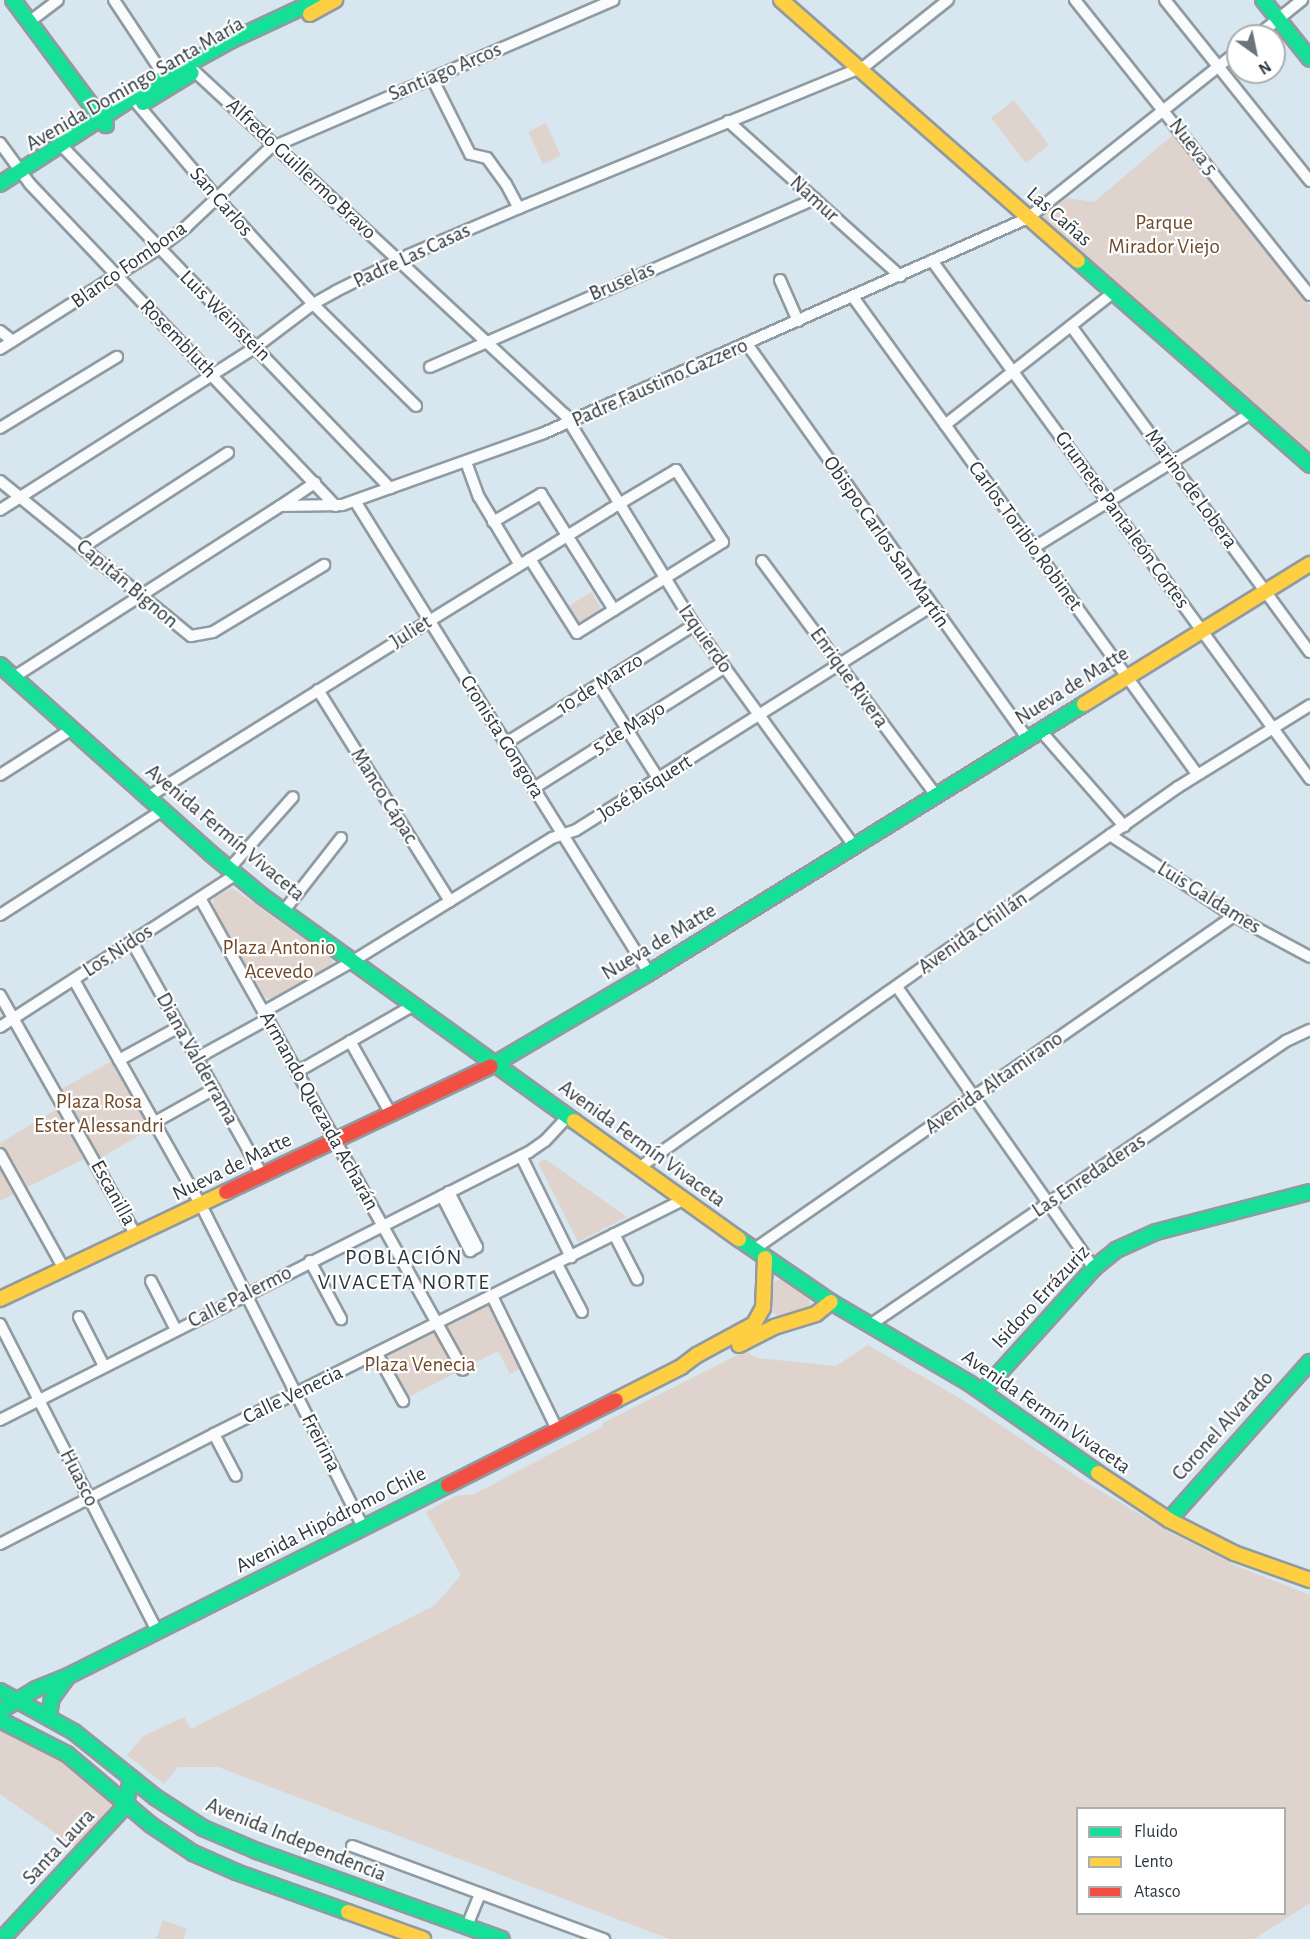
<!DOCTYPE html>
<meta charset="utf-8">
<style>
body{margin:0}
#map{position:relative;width:1310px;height:1939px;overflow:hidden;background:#d8e6ef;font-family:"Alegreya Sans",sans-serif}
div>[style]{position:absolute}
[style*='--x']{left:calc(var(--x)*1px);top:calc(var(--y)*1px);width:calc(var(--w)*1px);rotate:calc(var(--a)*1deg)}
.green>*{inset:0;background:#ded4cd}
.roads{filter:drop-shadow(2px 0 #909aa1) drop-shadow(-2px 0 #909aa1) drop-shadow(0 2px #909aa1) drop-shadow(0 -2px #909aa1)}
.street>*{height:10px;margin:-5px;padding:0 5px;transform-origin:5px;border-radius:5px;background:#f9fbfd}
.fast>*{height:14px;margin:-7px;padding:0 7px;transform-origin:7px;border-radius:7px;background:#16e098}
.slow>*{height:14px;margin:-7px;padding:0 7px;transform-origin:7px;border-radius:7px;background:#ffcf43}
.jam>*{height:14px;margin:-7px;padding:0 7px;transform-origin:7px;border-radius:7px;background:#f24e42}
span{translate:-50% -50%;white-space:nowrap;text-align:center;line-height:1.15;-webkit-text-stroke:4.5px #fff;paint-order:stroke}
.street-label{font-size:21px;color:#2d373e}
.park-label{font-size:21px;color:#714928}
.neighbourhood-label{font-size:22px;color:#2d373e;letter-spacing:1.5px}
.legend{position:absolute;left:1076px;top:1807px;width:210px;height:108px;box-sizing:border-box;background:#fff;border:2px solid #abafb2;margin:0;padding:8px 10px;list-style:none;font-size:18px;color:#2d373e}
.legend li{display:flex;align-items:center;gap:12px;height:30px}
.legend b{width:30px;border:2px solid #abafb2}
.north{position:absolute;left:1226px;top:24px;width:60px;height:60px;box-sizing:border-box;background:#fff;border:2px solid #abafb2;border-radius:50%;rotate:147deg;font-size:16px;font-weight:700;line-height:24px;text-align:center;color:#2d373e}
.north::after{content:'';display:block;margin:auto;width:21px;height:27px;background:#69747c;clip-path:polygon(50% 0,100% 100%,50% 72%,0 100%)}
</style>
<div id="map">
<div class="green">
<i style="clip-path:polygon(1014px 100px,1049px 145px,1026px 163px,991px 118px)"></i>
<i style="clip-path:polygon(546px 123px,561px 156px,543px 164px,528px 132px)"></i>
<i style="clip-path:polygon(1174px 134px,1310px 306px,1310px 452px,1039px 220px,1067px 198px,1094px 202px)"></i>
<i style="clip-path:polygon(592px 592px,601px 609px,575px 625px,565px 608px)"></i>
<i style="clip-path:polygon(232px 888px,333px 960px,331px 966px,270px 1000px,264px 996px,213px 907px,214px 898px)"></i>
<i style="clip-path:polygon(114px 1060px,150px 1129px,94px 1162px,90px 1156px,0 1201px,0 1143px,62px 1106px,54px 1093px)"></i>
<i style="clip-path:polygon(545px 1159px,627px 1217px,578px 1242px,538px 1163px)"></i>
<i style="clip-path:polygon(781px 1279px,809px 1298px,811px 1308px,808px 1311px,779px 1317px,773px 1313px,770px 1308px,771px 1283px)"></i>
<i style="clip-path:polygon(487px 1303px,491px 1303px,523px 1367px,510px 1374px,498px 1351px,407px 1398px,384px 1358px,385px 1355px)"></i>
<i style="clip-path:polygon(evenodd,868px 1345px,963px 1400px,1087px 1483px,1175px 1535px,1241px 1568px,1310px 1595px,1310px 1903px,1254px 1939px,669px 1939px,218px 1767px,178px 1767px,164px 1784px,127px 1755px,143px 1736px,184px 1717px,191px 1729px,435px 1605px,461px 1575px,426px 1512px,455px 1496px,474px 1494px,602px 1427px,603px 1423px,745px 1351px,757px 1358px,836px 1366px,868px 1345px,1078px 1808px,1284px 1808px,1284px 1914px,1078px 1914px,1078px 1808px)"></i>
<i style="clip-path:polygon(0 1727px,58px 1754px,114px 1803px,75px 1847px,0 1794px)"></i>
<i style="clip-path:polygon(163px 1920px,187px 1929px,183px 1939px,156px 1939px)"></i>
</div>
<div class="roads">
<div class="street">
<i style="--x:114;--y:0;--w:92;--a:56.5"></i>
<i style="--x:1075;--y:0;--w:377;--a:51.5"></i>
<i style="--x:1165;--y:0;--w:232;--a:51.3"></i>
<i style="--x:29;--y:22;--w:36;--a:-37"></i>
<i style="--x:1257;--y:36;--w:58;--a:-38.7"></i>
<i style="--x:190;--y:67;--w:512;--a:42.86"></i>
<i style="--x:565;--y:415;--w:246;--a:58.4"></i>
<i style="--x:694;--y:625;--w:273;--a:54.1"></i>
<i style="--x:432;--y:78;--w:85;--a:63.4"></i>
<i style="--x:470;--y:154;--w:17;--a:13"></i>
<i style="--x:487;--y:158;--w:32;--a:54"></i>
<i style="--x:506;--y:184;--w:27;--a:62"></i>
<i style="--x:134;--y:100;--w:127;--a:49.8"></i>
<i style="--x:216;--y:197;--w:144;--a:47.8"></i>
<i style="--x:313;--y:304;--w:145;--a:44.7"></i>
<i style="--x:728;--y:121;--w:232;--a:42"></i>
<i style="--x:0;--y:143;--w:51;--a:53.8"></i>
<i style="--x:30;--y:184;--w:444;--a:46.5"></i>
<i style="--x:60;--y:144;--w:477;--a:46.2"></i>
<i style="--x:933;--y:262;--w:640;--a:53.9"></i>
<i style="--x:780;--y:280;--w:45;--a:66.3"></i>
<i style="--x:853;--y:297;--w:588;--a:54.2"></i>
<i style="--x:1071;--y:326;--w:404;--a:53.8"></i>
<i style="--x:0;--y:331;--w:16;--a:38"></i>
<i style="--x:747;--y:344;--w:483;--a:54.6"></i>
<i style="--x:0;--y:349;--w:187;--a:-32.3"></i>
<i style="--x:158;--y:249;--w:37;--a:-38"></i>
<i style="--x:187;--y:226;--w:114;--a:-43.2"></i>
<i style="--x:270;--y:148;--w:374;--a:-23.3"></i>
<i style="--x:430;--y:367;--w:420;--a:-23.6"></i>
<i style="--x:945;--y:425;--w:214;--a:-38.2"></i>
<i style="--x:0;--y:428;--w:137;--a:-31.3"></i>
<i style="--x:466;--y:462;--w:37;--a:70"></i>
<i style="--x:479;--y:497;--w:79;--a:58.9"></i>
<i style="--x:0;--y:481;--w:246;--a:39.1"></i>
<i style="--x:191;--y:636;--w:22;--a:-10"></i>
<i style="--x:213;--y:632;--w:130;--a:-31.1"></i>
<i style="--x:355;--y:501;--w:556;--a:58.08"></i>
<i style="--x:282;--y:505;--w:40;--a:-34"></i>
<i style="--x:0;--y:510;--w:303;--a:-32.5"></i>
<i style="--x:256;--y:347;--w:71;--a:-37"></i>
<i style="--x:313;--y:304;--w:26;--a:-29"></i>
<i style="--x:336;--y:291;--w:81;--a:-26.3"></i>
<i style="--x:409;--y:255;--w:120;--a:-23.1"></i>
<i style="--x:519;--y:208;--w:374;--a:-22.3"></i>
<i style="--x:865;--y:66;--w:106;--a:-38.5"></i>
<i style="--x:493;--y:522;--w:56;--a:-30.3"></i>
<i style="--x:541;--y:494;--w:137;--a:57.8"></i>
<i style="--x:83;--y:547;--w:173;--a:-33"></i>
<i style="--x:1033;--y:548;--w:255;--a:-31.7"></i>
<i style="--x:762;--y:561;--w:292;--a:53.4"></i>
<i style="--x:14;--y:677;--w:316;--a:-32.7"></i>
<i style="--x:280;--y:506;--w:62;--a:-0.9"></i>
<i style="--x:342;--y:505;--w:214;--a:-19.6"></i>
<i style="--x:544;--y:433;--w:530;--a:-23.95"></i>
<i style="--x:1028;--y:218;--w:268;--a:-38.5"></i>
<i style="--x:599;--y:685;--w:112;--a:57.7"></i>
<i style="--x:318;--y:690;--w:249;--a:58"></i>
<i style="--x:1040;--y:730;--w:128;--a:48.8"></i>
<i style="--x:506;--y:743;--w:222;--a:-32.1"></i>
<i style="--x:0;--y:775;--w:85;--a:-32.6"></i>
<i style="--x:534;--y:788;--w:225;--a:-32.3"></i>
<i style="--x:148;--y:797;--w:319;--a:-32"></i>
<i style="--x:418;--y:628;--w:225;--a:-31.7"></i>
<i style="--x:609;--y:510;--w:78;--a:-30.8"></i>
<i style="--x:676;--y:470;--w:86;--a:56.9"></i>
<i style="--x:723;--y:542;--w:172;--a:148.1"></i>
<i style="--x:577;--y:633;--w:88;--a:-122.4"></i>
<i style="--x:1110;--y:835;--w:148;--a:33.2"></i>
<i style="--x:1234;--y:916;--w:86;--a:28.3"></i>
<i style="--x:229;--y:869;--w:96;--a:-48.4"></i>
<i style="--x:200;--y:898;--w:540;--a:60.87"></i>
<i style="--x:283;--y:912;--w:94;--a:-51.9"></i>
<i style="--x:0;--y:915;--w:194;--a:-32.8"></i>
<i style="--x:132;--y:942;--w:268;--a:60.8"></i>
<i style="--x:74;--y:980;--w:258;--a:60.6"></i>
<i style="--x:201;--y:1205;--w:360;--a:63.3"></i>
<i style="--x:897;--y:987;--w:343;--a:55"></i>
<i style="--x:0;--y:995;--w:276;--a:60.5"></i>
<i style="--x:263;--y:1012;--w:103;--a:-29.5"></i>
<i style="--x:353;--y:961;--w:234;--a:-31.7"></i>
<i style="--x:552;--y:838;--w:25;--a:-18"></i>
<i style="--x:576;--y:830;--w:421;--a:-32.2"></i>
<i style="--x:0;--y:1027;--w:280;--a:-32.9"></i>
<i style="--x:350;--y:1041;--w:84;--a:60.7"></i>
<i style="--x:197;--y:1058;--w:81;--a:-28.8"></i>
<i style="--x:119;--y:1060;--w:68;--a:-28.8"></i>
<i style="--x:297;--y:1072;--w:135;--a:-29.8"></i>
<i style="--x:155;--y:1122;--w:68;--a:-29.2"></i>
<i style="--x:0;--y:1154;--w:132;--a:60.9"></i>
<i style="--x:521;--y:1156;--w:113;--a:63.7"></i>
<i style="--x:640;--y:1167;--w:659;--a:-35.23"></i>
<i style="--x:1178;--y:787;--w:155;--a:-31.8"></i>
<i style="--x:442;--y:1196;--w:62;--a:63"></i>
<i style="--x:470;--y:1251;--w:8;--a:-30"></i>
<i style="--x:477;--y:1247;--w:62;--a:-117"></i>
<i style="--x:614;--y:1234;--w:51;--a:62.9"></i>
<i style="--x:753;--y:1250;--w:586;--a:-34.78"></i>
<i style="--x:310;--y:1261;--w:66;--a:61.9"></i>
<i style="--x:557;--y:1264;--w:54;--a:62.5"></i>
<i style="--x:151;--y:1281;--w:55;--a:63"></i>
<i style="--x:492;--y:1296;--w:148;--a:64"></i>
<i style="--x:79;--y:1317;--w:55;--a:63"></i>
<i style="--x:0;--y:1324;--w:345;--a:62.9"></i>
<i style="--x:870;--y:1325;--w:504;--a:-34.32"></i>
<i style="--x:1286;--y:1041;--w:26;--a:-25"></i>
<i style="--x:377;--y:1354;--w:54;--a:61"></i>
<i style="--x:0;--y:1420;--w:593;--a:-26.87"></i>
<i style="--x:529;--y:1152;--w:19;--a:-35"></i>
<i style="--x:545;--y:1141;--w:34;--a:-47"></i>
<i style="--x:214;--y:1434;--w:47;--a:62.4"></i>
<i style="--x:0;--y:1544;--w:241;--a:-27.2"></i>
<i style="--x:214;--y:1434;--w:524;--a:-26.52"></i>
<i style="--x:352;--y:1846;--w:269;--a:20.3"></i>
<i style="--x:467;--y:1926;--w:35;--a:-68"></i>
</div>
<div class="fast">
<i style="--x:13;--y:0;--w:156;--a:53.4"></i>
<i style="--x:1263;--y:0;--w:75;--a:51.5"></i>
<i style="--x:143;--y:103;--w:57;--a:-31.5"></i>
<i style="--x:0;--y:184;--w:197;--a:-33"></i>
<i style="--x:165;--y:77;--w:74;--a:-29"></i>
<i style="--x:230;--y:41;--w:97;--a:-25"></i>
<i style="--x:1078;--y:261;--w:309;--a:41.3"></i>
<i style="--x:0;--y:665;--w:282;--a:41.8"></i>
<i style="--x:210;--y:853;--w:67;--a:39.6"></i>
<i style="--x:262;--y:896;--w:385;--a:35.8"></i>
<i style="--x:491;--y:1066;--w:183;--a:-30.5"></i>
<i style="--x:649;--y:973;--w:511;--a:-31.73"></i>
<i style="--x:739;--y:1239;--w:112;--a:34.4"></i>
<i style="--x:831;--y:1302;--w:160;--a:30.4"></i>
<i style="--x:969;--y:1383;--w:157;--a:34.9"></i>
<i style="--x:983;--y:1391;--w:166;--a:-47.9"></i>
<i style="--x:1094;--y:1268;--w:28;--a:-39"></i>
<i style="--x:1116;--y:1250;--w:44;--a:-24.2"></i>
<i style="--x:1156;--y:1232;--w:159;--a:-14.6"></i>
<i style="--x:1169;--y:1520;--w:212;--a:-48.3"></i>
<i style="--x:0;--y:1691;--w:85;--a:29"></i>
<i style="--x:74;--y:1732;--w:104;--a:38.7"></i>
<i style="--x:155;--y:1797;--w:57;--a:32.9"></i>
<i style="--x:203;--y:1828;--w:59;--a:23.1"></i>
<i style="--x:257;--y:1851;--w:260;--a:19.8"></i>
<i style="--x:0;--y:1711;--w:42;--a:-31.4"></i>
<i style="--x:36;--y:1689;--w:35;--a:-22"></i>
<i style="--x:68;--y:1676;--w:425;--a:-26.7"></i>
<i style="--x:49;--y:1716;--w:18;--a:-81"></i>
<i style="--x:52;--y:1698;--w:27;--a:-54"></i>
<i style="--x:0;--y:1720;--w:75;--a:26.9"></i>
<i style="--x:67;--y:1754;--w:110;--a:40.2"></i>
<i style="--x:151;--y:1825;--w:50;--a:33.7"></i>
<i style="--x:193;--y:1853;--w:47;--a:23.8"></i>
<i style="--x:236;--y:1872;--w:119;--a:19.7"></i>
<i style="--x:2;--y:1939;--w:183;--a:-47.2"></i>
<i style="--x:126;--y:1805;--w:28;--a:-80"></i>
</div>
<div class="slow">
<i style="--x:781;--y:0;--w:395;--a:41.3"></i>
<i style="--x:310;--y:14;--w:29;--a:-29"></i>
<i style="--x:1084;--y:704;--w:266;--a:-31.8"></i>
<i style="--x:574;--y:1121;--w:203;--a:35.6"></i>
<i style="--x:0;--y:1299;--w:250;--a:-25.3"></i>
<i style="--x:739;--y:1345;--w:39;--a:-27"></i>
<i style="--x:774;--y:1327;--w:44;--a:-17.2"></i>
<i style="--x:816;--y:1314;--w:19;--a:-39"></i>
<i style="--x:616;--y:1400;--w:73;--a:-26.9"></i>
<i style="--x:681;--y:1367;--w:20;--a:-37"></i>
<i style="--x:697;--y:1355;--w:65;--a:-28.5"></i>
<i style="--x:754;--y:1324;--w:18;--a:-61"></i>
<i style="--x:763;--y:1308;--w:50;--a:-87.7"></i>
<i style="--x:1098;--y:1473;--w:85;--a:33.5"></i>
<i style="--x:1169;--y:1520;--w:73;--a:26.9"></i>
<i style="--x:1234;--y:1553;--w:81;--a:19.6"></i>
<i style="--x:348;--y:1912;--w:80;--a:19.8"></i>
</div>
<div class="jam">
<i style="--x:226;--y:1192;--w:293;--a:-25.4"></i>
<i style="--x:448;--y:1485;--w:188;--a:-26.8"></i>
</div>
</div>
<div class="street-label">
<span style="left:445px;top:72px;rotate:-23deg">Santiago Arcos</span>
<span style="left:135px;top:84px;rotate:-30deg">Avenida Domingo Santa María</span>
<span style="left:1193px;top:147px;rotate:52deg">Nueva 5</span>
<span style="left:301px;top:169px;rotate:43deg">Alfredo Guillermo Bravo</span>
<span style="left:814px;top:199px;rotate:42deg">Namur</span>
<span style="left:221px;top:202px;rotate:49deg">San Carlos</span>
<span style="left:1059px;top:217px;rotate:41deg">Las Cañas</span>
<span style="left:412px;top:256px;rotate:-25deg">Padre Las Casas</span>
<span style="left:129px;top:265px;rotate:-35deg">Blanco Fombona</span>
<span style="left:622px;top:282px;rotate:-23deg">Bruselas</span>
<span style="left:225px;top:316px;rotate:45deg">Luis Weinstein</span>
<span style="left:178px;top:339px;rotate:46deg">Rosembluth</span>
<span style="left:660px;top:383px;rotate:-24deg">Padre Faustino Gazzero</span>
<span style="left:1191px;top:489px;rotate:54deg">Marino de Lobera</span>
<span style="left:1122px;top:520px;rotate:54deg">Grumete Pantaleón Cortes</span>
<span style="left:1025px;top:536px;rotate:54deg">Carlos Toribio Robinet</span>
<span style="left:886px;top:542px;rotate:55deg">Obispo Carlos San Martín</span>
<span style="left:127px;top:584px;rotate:40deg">Capitán Bignon</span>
<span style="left:411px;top:632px;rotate:-32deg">Juliet</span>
<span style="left:705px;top:639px;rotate:55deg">Izquierdo</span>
<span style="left:849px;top:678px;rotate:54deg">Enrique Rivera</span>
<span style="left:600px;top:684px;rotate:-32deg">10 de Marzo</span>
<span style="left:1072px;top:686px;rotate:-32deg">Nueva de Matte</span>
<span style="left:629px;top:728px;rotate:-32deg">5 de Mayo</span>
<span style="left:502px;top:737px;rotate:58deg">Cronista Gongora</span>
<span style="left:645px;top:788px;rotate:-32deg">José Bisquert</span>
<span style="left:384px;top:796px;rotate:58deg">Manco Cápac</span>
<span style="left:225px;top:833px;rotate:40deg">Avenida Fermín Vivaceta</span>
<span style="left:1209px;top:898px;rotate:32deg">Luis Galdames</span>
<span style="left:973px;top:933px;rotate:-35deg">Avenida Chillán</span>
<span style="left:659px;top:942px;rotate:-31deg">Nueva de Matte</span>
<span style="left:118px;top:951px;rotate:-33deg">Los Nidos</span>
<span style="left:197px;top:1059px;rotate:61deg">Diana Valderrama</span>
<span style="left:994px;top:1083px;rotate:-35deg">Avenida Altamirano</span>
<span style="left:319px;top:1111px;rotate:61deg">Armando Quezada Acharán</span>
<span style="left:642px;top:1144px;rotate:36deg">Avenida Fermín Vivaceta</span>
<span style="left:232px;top:1167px;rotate:-26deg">Nueva de Matte</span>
<span style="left:1089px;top:1176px;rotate:-34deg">Las Enredaderas</span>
<span style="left:113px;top:1193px;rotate:61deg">Escanilla</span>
<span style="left:240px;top:1297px;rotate:-27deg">Calle Palermo</span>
<span style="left:1041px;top:1297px;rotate:-47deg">Isidoro Errázuriz</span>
<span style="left:293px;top:1395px;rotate:-26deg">Calle Venecia</span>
<span style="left:1046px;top:1412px;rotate:35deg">Avenida Fermín Vivaceta</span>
<span style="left:1223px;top:1426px;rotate:-48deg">Coronel Alvarado</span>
<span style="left:321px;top:1443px;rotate:63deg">Freirina</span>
<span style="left:79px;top:1478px;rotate:63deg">Huasco</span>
<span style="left:331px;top:1520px;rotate:-27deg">Avenida Hipódromo Chile</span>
<span style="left:296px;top:1840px;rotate:22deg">Avenida Independencia</span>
<span style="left:59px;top:1847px;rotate:-47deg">Santa Laura</span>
</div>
<div class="park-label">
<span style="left:1164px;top:235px">Parque<br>Mirador Viejo</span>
<span style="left:279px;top:960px">Plaza Antonio<br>Acevedo</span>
<span style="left:99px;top:1114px">Plaza Rosa<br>Ester Alessandri</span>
<span style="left:420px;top:1365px">Plaza Venecia</span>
</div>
<div class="neighbourhood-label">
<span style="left:404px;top:1270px">POBLACIÓN<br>VIVACETA NORTE</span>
</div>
<ul class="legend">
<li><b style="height:8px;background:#16e098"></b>Fluido</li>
<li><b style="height:8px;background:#ffcf43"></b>Lento</li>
<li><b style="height:8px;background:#f24e42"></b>Atasco</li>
</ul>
<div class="north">N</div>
</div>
